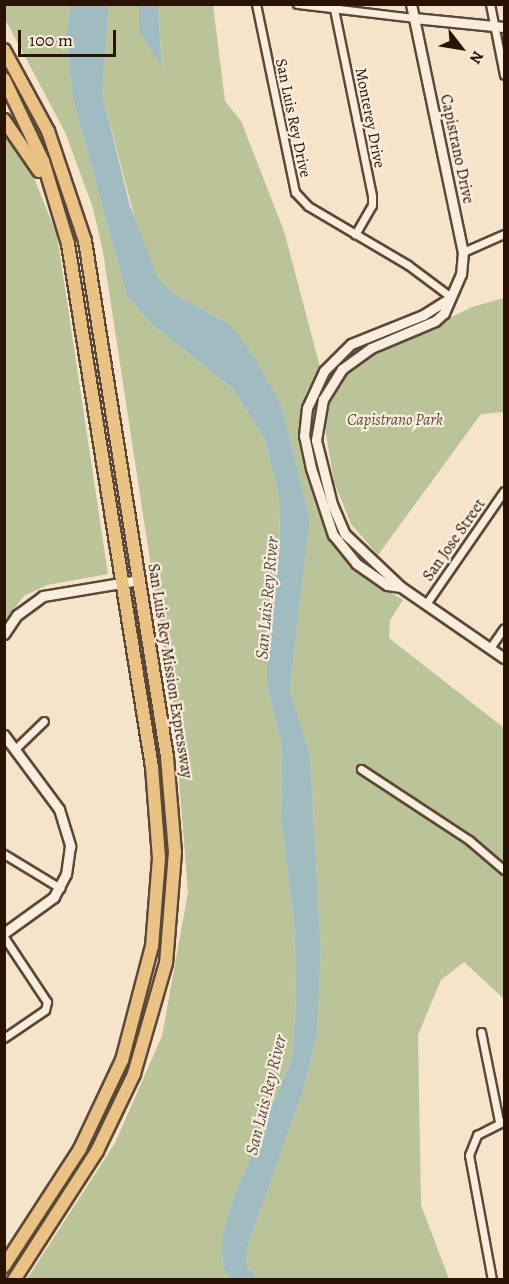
<!DOCTYPE html>
<style>
body{margin:0}
#map{position:relative;width:509px;height:1284px;overflow:hidden;background:#f6e4ca;font-family:Alegreya,serif}
div>[style]{position:absolute}
[style*='--x']{left:calc(var(--x)*1px);top:calc(var(--y)*1px);width:calc(var(--w)*1px);rotate:calc(var(--a)*1deg)}
.green>*{inset:0;background:#bbc498}
.water>*{inset:0;background:#a1bcc0}
.roads{filter:drop-shadow(2px 0 #5d4736) drop-shadow(-2px 0 #5d4736) drop-shadow(0 2px #5d4736) drop-shadow(0 -2px #5d4736)}
.street>*{height:7px;margin:-3.5px;padding:0 3.5px;transform-origin:3.5px;border-radius:3.5px;background:#f9eddd}
.secondary>*{height:9px;margin:-4.5px;padding:0 4.5px;transform-origin:4.5px;border-radius:4.5px;background:#f9eddd}
.highway>*{height:12px;margin:-6px;padding:0 6px;transform-origin:6px;border-radius:6px;background:#ebc285}
span{translate:-50% -50%;white-space:nowrap;text-align:center;line-height:1.15;-webkit-text-stroke:4.5px #f9eddd;paint-order:stroke}
.street-label{font-size:16px;color:#2a1305}
.park-label{font-size:16px;color:#5d5138;font-style:italic}
.water-label{font-size:18px;color:#544e46;font-style:italic}
.frame{position:absolute;inset:0;border:6px solid #2a1305;pointer-events:none}
.north{position:absolute;left:431px;top:18px;width:60px;height:60px;-webkit-text-stroke:4px #f9eddd;paint-order:stroke;rotate:121deg;font-size:16px;font-weight:700;line-height:24px;text-align:center;color:#2a1305}
.north::after{content:'';display:block;margin:auto;width:21px;height:27px;background:#2a1305;clip-path:polygon(50% 0,100% 100%,50% 72%,0 100%)}
.scale{position:absolute;left:18px;top:30px;width:98px;height:27px;box-sizing:border-box;border:3px solid #2a1305;border-top:0;padding-left:8px;font-size:18px;line-height:21px;white-space:nowrap;color:#2a1305;-webkit-text-stroke:4px #f9eddd;paint-order:stroke}
</style>
<div id="map">
<div class="green">
<i style="clip-path:polygon(5px 5px,70px 5px,66px 39px,73px 99px,127px 296px,151px 324px,233px 389px,265px 440px,279px 497px,280px 547px,267px 638px,267px 686px,282px 747px,281px 821px,294px 919px,296px 1001px,292px 1059px,231px 1204px,221px 1241px,223px 1267px,230px 1279px,27px 1279px,115px 1143px,162px 1036px,188px 892px,174px 718px,103px 252px,93px 208px,65px 132px,5px 19px)"></i>
<i style="clip-path:polygon(109px 5px,139px 5px,139px 31px,162px 66px,158px 5px,213px 5px,225px 101px,241px 121px,284px 231px,320px 367px,305px 395px,303px 443px,331px 540px,366px 577px,403px 600px,390px 620px,389px 638px,504px 728px,504px 999px,464px 962px,441px 980px,418px 1035px,421px 1205px,449px 1279px,257px 1279px,246px 1265px,247px 1248px,303px 1092px,317px 1035px,321px 950px,310px 754px,290px 690px,310px 519px,282px 407px,230px 324px,171px 292px,157px 276px,139px 235px,102px 93px)"></i>
<i style="clip-path:polygon(5px 126px,19px 141px,57px 235px,108px 574px,47px 585px,24px 596px,5px 620px)"></i>
<i style="clip-path:polygon(504px 298px,504px 412px,481px 414px,378px 555px,351px 524px,334px 482px,324px 422px,331px 398px,346px 374px,364px 360px,472px 307px)"></i>
</div>
<div class="water">
<i style="clip-path:polygon(70px 5px,109px 5px,102px 93px,130px 206px,157px 276px,171px 292px,230px 324px,256px 360px,282px 407px,310px 519px,290px 690px,310px 754px,321px 950px,317px 1035px,303px 1092px,247px 1248px,246px 1265px,257px 1279px,230px 1279px,223px 1267px,221px 1241px,231px 1204px,292px 1059px,296px 1001px,294px 919px,281px 821px,282px 747px,267px 686px,267px 638px,280px 547px,279px 497px,265px 440px,233px 389px,151px 324px,127px 296px,73px 99px,66px 39px)"></i>
<i style="clip-path:polygon(139px 5px,158px 5px,162px 68px,139px 31px)"></i>
</div>
<div class="roads">
<div class="street">
<i style="--x:256;--y:4;--w:192;--a:78.3"></i>
<i style="--x:295;--y:192;--w:19;--a:47"></i>
<i style="--x:308;--y:206;--w:116;--a:30.5"></i>
<i style="--x:408;--y:265;--w:54;--a:36.7"></i>
<i style="--x:297;--y:4;--w:118;--a:6.8"></i>
<i style="--x:333;--y:4;--w:196;--a:78.5"></i>
<i style="--x:372;--y:196;--w:9;--a:90"></i>
<i style="--x:372;--y:205;--w:34;--a:120"></i>
<i style="--x:490;--y:4;--w:72;--a:78.8"></i>
<i style="--x:463;--y:252;--w:45;--a:-23.7"></i>
<i style="--x:426;--y:604;--w:137;--a:-55.4"></i>
<i style="--x:490;--y:648;--w:24;--a:-55"></i>
<i style="--x:15;--y:749;--w:40;--a:-44"></i>
<i style="--x:361;--y:769;--w:129;--a:33.3"></i>
<i style="--x:469;--y:840;--w:46;--a:40.6"></i>
<i style="--x:4;--y:854;--w:66;--a:31.3"></i>
<i style="--x:4;--y:937;--w:78;--a:56.5"></i>
<i style="--x:47;--y:1002;--w:8;--a:104"></i>
<i style="--x:45;--y:1010;--w:50;--a:145.7"></i>
<i style="--x:481;--y:1032;--w:91;--a:78.6"></i>
<i style="--x:492;--y:1280;--w:127;--a:-100.4"></i>
<i style="--x:469;--y:1155;--w:22;--a:-68"></i>
<i style="--x:477;--y:1135;--w:30;--a:-27"></i>
</div>
<div class="secondary">
<i style="--x:411;--y:4;--w:253;--a:78.2"></i>
<i style="--x:463;--y:252;--w:22;--a:95"></i>
<i style="--x:461;--y:274;--w:43;--a:113.6"></i>
<i style="--x:444;--y:313;--w:12;--a:138"></i>
<i style="--x:435;--y:321;--w:69;--a:157.1"></i>
<i style="--x:371;--y:348;--w:36;--a:144"></i>
<i style="--x:342;--y:369;--w:36;--a:122"></i>
<i style="--x:323;--y:399;--w:42;--a:99.7"></i>
<i style="--x:316;--y:440;--w:66;--a:76"></i>
<i style="--x:332;--y:504;--w:33;--a:67"></i>
<i style="--x:345;--y:534;--w:77;--a:43.4"></i>
<i style="--x:401;--y:587;--w:125;--a:34.6"></i>
<i style="--x:414;--y:18;--w:90;--a:5.7"></i>
<i style="--x:401;--y:587;--w:14;--a:-172"></i>
<i style="--x:387;--y:585;--w:38;--a:-145"></i>
<i style="--x:356;--y:563;--w:36;--a:-129"></i>
<i style="--x:333;--y:535;--w:71;--a:-108.2"></i>
<i style="--x:311;--y:468;--w:33;--a:-102"></i>
<i style="--x:304;--y:436;--w:28;--a:-84"></i>
<i style="--x:307;--y:408;--w:41;--a:-65.3"></i>
<i style="--x:324;--y:371;--w:38;--a:-45"></i>
<i style="--x:351;--y:344;--w:78;--a:-21.9"></i>
<i style="--x:423;--y:315;--w:32;--a:-32"></i>
<i style="--x:4;--y:634;--w:23;--a:-56"></i>
<i style="--x:17;--y:615;--w:32;--a:-36"></i>
<i style="--x:43;--y:596;--w:97;--a:-9.5"></i>
<i style="--x:4;--y:735;--w:92;--a:53.4"></i>
<i style="--x:59;--y:809;--w:39;--a:73"></i>
<i style="--x:70;--y:846;--w:28;--a:98"></i>
<i style="--x:66;--y:874;--w:26;--a:118"></i>
<i style="--x:54;--y:897;--w:62;--a:144.2"></i>
</div>
<div class="highway">
<i style="--x:4;--y:50;--w:92;--a:61.5"></i>
<i style="--x:48;--y:131;--w:116;--a:71.4"></i>
<i style="--x:85;--y:241;--w:522;--a:80.97"></i>
<i style="--x:167;--y:757;--w:95;--a:85.2"></i>
<i style="--x:175;--y:852;--w:111;--a:94.6"></i>
<i style="--x:166;--y:963;--w:116;--a:106.1"></i>
<i style="--x:134;--y:1074;--w:85;--a:115.7"></i>
<i style="--x:97;--y:1151;--w:153;--a:122.8"></i>
<i style="--x:4;--y:79;--w:91;--a:64.6"></i>
<i style="--x:43;--y:161;--w:87;--a:73.2"></i>
<i style="--x:68;--y:244;--w:530;--a:80.88"></i>
<i style="--x:152;--y:767;--w:91;--a:85.6"></i>
<i style="--x:159;--y:858;--w:88;--a:94.5"></i>
<i style="--x:152;--y:946;--w:118;--a:104.7"></i>
<i style="--x:122;--y:1060;--w:98;--a:115.3"></i>
<i style="--x:80;--y:1149;--w:140;--a:123"></i>
<i style="--x:4;--y:120;--w:62;--a:55.5"></i>
</div>
</div>
<div class="street-label">
<span style="left:293px;top:118px;rotate:78deg">San Luis Rey Drive</span>
<span style="left:370px;top:118px;rotate:79deg">Monterey Drive</span>
<span style="left:457px;top:149px;rotate:78deg">Capistrano Drive</span>
<span style="left:454px;top:540px;rotate:-55deg">San Jose Street</span>
<span style="left:170px;top:671px;rotate:81deg">San Luis Rey Mission Expressway</span>
</div>
<div class="park-label">
<span style="left:395px;top:420px">Capistrano Park</span>
</div>
<div class="water-label">
<span style="left:267px;top:598px;rotate:-85deg">San Luis Rey River</span>
<span style="left:266px;top:1095px;rotate:-76deg">San Luis Rey River</span>
</div>
<div class="frame"></div>
<div class="north">N</div>
<div class="scale">100 m</div>
</div>
